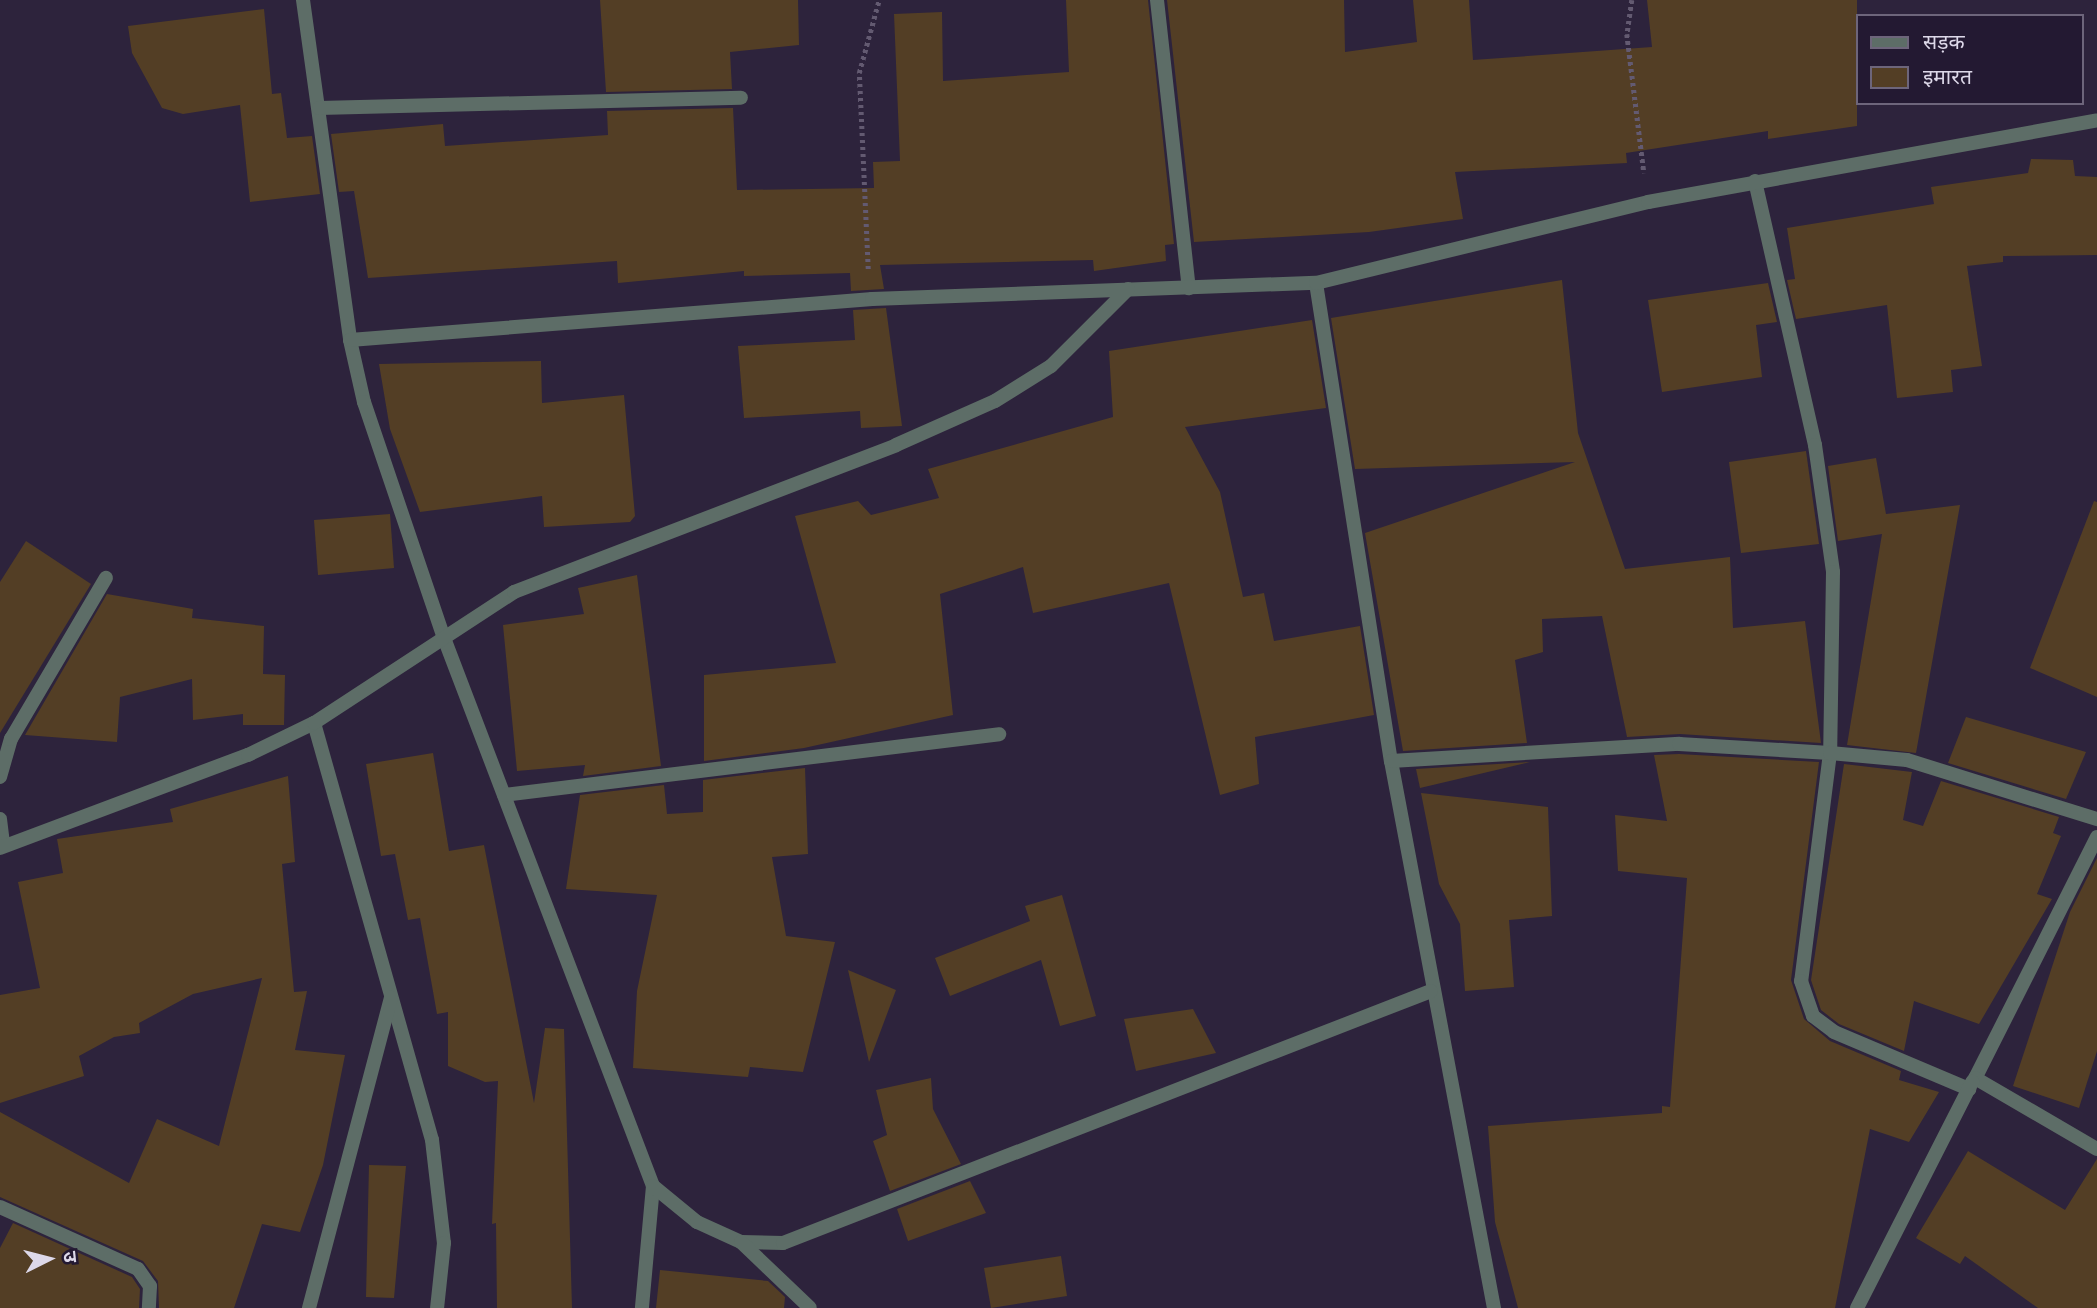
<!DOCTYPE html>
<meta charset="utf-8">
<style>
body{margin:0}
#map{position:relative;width:2097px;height:1308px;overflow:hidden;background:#2d233c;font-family:"DM Sans","Noto Sans Devanagari",sans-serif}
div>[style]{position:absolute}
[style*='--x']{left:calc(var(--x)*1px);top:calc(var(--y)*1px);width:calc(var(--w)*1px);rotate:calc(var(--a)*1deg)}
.building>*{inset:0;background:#533e25}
.path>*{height:4.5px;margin-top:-2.25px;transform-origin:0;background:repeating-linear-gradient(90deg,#635a71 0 3.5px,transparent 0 7px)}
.street>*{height:14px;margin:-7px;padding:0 7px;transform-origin:7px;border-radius:7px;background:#5d6d67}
span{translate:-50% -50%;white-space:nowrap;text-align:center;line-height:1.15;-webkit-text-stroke:7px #231932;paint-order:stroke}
.legend{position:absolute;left:1856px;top:14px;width:228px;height:91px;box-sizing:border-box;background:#231932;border:2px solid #6d657b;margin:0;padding:9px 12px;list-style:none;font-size:21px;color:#ddd8e9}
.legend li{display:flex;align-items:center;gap:14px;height:35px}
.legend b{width:35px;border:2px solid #6d657b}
.north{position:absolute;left:14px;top:1224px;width:70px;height:70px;-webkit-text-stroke:5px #231932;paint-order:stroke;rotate:84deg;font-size:19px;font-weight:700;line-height:28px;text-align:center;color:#ddd8e9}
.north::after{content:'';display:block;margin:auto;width:24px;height:32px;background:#ddd8e9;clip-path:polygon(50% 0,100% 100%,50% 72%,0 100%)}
</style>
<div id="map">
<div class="building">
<i style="clip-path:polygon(600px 0,798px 0,799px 45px,730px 52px,732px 89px,606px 92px)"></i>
<i style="clip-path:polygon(1066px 0,1148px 0,1174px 244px,1165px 245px,1166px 261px,1094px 271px,1093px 260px,880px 265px,884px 289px,851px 291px,850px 273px,744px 276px,744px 271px,618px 283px,617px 261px,368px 278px,354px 191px,339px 192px,331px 134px,443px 124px,445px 146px,608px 135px,607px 111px,733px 108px,737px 190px,874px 188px,873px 162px,900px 161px,894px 14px,942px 12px,943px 81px,1069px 72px)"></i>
<i style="clip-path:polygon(1167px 0,1344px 0,1345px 52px,1417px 42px,1413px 0,1469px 0,1473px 60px,1652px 47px,1647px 0,1857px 0,1857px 126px,1768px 139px,1768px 131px,1626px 153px,1627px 163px,1455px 172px,1463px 219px,1369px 232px,1194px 242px)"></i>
<i style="clip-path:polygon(264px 9px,272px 94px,281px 93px,287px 138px,312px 136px,320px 194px,250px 202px,240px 105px,183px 114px,162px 108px,132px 53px,128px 26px)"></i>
<i style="clip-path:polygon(2031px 159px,2073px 160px,2075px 176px,2097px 177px,2097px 255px,2003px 256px,2003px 262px,1967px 266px,1982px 366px,1951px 370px,1953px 392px,1897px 398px,1887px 305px,1796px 319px,1787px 280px,1795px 279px,1787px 228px,1934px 204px,1931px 187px,2028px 173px)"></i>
<i style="clip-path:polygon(1562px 280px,1578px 433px,1625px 569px,1730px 557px,1733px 628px,1805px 621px,1821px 743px,1680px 734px,1627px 737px,1602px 616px,1542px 619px,1543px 652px,1515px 660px,1527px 743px,1403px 751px,1365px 533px,1575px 462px,1355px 469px,1331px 318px)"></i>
<i style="clip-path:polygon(1768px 283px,1777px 322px,1756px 325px,1762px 377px,1662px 392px,1648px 300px)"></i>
<i style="clip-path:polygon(886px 308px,902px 426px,861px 428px,860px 411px,744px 418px,738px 346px,855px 340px,853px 310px)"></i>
<i style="clip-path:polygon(1312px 320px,1326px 408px,1185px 427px,1220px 492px,1243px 597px,1264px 593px,1274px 641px,1360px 626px,1374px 715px,1255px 737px,1259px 784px,1220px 795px,1169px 583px,1033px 613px,1023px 567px,940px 594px,953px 715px,804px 748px,704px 761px,704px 675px,836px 663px,795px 516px,858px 501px,871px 515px,939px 498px,928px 469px,1113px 417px,1109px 351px)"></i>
<i style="clip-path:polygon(541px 361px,542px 403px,624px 395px,635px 516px,630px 522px,544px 527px,542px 496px,420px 512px,390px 429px,379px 364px)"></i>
<i style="clip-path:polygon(1806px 451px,1819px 544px,1741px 553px,1729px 462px)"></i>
<i style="clip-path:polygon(1876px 458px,1886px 514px,1960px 505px,1916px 753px,1847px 745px,1882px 534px,1838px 541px,1828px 466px)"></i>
<i style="clip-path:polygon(2094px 501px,2097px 502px,2097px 697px,2030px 668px)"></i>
<i style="clip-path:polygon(390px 514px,394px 568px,318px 575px,314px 520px)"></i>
<i style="clip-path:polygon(26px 541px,91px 584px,0 733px,0 582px)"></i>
<i style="clip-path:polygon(637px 575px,661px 766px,583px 776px,585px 765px,517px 771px,503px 625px,584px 614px,578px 588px)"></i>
<i style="clip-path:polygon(107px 594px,193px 609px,192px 618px,264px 626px,263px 674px,285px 675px,284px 725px,243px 725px,243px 714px,193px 720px,192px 679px,120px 697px,117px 742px,25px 735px)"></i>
<i style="clip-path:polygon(1966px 717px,2086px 752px,2066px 799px,1948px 763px)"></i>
<i style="clip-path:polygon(433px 753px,449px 851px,484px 845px,534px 1103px,545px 1028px,564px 1029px,572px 1308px,497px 1308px,496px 1223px,492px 1224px,498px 1081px,485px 1082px,448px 1066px,448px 1012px,437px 1014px,420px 918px,408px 920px,395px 854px,381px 856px,366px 764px)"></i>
<i style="clip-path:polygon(1679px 754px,1819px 762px,1791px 980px,1804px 1019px,1830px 1041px,1901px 1071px,1899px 1080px,1939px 1092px,1909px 1142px,1870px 1129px,1835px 1308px,1518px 1308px,1495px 1222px,1488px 1126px,1662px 1113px,1662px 1106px,1670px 1107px,1687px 878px,1618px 871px,1615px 815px,1667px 821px,1654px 755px)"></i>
<i style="clip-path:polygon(1530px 762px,1420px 788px,1416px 769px)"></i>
<i style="clip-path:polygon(1844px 764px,1912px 772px,1903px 820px,1923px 826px,1941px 781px,2059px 817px,2053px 833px,2061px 836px,2037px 894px,2052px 899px,1979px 1024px,1914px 1001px,1904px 1051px,1839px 1024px,1821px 1010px,1811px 980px)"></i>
<i style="clip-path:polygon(805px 768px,808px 854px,772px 857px,786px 936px,835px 942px,803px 1072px,750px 1067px,748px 1077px,633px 1068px,637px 991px,657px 895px,566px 889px,580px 795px,664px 785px,667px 814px,703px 812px,703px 780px)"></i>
<i style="clip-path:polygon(288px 776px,295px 862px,282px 864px,294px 992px,307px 991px,295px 1050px,345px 1055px,323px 1165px,300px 1232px,262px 1224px,234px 1308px,159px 1308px,158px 1281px,143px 1261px,0 1197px,0 1112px,129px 1183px,157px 1119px,219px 1146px,262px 978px,193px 994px,139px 1023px,140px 1033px,114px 1037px,79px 1056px,84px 1076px,0 1103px,0 995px,40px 988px,18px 882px,63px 873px,57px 839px,173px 822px,170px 809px)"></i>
<i style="clip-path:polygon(1421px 793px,1548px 807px,1552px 916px,1509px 920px,1514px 987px,1465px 991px,1460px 924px,1439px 884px)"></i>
<i style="clip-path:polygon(2097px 858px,2097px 1051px,2079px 1108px,2013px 1086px,2070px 912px)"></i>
<i style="clip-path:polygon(1062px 895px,1096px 1016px,1060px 1026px,1041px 960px,950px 996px,935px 958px,1030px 921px,1025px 906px)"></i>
<i style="clip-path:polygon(848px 970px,896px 990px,869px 1062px)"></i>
<i style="clip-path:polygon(1193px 1009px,1216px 1053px,1136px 1071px,1124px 1019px)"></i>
<i style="clip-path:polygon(931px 1078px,933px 1109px,961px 1164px,890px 1191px,873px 1141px,887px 1135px,876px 1090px)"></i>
<i style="clip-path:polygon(1968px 1151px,2065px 1210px,2097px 1159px,2097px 1308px,2038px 1308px,1965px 1256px,1960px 1264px,1916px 1238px)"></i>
<i style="clip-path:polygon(369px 1165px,406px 1166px,394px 1298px,366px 1297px)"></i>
<i style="clip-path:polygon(970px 1181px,986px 1213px,908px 1241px,897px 1209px)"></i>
<i style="clip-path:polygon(13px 1223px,132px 1277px,140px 1289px,139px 1308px,0 1308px,0 1248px)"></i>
<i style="clip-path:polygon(1061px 1256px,1067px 1296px,991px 1308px,984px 1268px)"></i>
<i style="clip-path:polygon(660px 1270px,768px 1281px,785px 1297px,784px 1308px,656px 1308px)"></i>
</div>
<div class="path">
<i style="--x:1632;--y:0;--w:34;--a:98"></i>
<i style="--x:1627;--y:34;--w:140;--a:83"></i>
<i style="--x:868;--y:269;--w:196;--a:-92.6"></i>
<i style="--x:859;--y:73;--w:76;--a:-74.7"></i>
</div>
<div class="street">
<i style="--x:303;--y:0;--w:343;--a:82.1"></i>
<i style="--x:350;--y:340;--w:64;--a:77.3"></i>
<i style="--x:364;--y:402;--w:249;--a:71.3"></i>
<i style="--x:444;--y:638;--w:587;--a:69.12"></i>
<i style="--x:653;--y:1186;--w:122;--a:95.2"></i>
<i style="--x:1157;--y:0;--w:290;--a:83.7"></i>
<i style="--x:319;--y:108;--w:422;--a:-1.4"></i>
<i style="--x:1755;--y:181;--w:271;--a:77.2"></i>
<i style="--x:1815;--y:445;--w:128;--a:81.9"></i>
<i style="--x:1833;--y:572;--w:181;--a:90.9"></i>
<i style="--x:1830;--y:753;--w:230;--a:97.2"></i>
<i style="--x:1801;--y:981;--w:37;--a:71"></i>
<i style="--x:1813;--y:1016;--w:26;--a:37"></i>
<i style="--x:1834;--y:1032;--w:147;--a:22.9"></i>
<i style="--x:1316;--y:283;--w:484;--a:81.1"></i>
<i style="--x:1391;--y:761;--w:557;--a:79.34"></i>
<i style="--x:350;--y:340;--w:524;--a:-4.49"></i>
<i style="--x:872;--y:299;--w:444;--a:-2.1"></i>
<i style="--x:1316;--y:283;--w:342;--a:-13.7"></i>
<i style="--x:1648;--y:202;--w:456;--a:-10.3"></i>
<i style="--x:314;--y:723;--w:433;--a:74.2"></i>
<i style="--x:432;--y:1140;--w:104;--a:83.4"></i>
<i style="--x:444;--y:1243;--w:65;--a:96.1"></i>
<i style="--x:1391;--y:761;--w:289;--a:-3.4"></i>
<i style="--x:1679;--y:744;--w:151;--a:3.4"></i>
<i style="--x:1830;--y:753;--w:77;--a:5.2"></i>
<i style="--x:1907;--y:760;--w:199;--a:17.3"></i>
<i style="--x:0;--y:777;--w:40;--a:-74"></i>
<i style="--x:11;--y:739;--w:187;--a:-59.5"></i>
<i style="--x:504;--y:795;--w:499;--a:-7"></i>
<i style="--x:0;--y:819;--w:25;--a:83"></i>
<i style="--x:2097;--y:837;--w:270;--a:116.8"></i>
<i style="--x:1975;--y:1078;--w:141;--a:30.2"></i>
<i style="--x:0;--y:848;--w:265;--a:-20.6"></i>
<i style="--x:248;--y:755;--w:73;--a:-25.9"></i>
<i style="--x:314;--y:723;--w:239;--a:-33.2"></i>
<i style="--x:514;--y:592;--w:409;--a:-21"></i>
<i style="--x:896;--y:445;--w:108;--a:-24"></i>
<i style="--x:995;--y:401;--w:66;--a:-32"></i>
<i style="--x:1051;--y:366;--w:109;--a:-45"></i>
<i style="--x:653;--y:1186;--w:57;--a:39.3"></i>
<i style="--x:697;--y:1222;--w:48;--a:24.4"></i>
<i style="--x:741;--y:1242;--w:42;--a:1.4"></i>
<i style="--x:783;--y:1243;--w:695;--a:-21.25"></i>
<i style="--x:0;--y:1207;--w:151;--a:24.2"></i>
<i style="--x:138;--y:1269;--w:21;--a:55"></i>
<i style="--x:150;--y:1286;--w:22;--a:93"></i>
<i style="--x:741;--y:1242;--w:95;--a:43.7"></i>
<i style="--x:309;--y:1308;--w:321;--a:-75.2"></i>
<i style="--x:1857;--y:1308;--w:254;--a:-63"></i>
</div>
<ul class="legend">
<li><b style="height:9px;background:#5d6d67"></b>सड़क</li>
<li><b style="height:19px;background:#533e25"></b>इमारत</li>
</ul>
<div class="north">उ</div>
</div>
